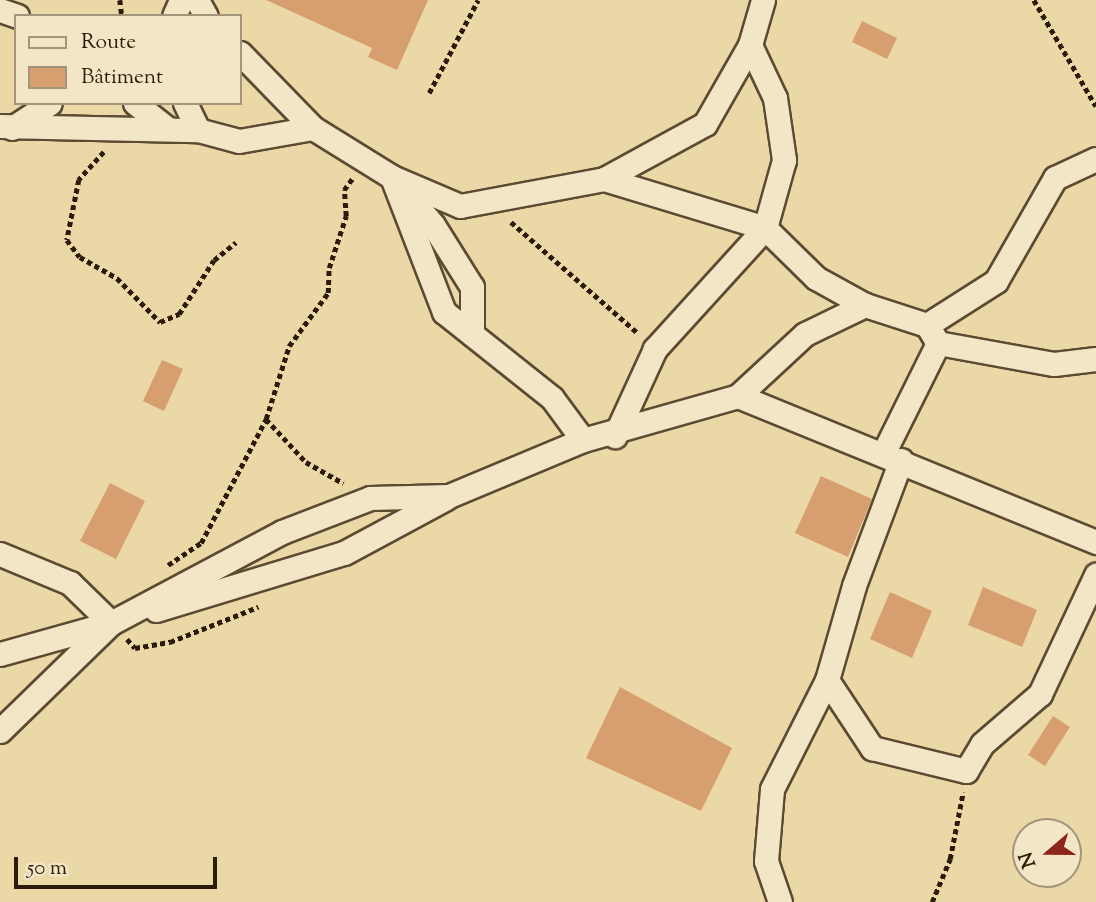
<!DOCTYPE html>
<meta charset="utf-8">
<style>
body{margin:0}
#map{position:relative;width:1096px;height:902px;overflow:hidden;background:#ebd8a7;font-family:"Sorts Mill Goudy",serif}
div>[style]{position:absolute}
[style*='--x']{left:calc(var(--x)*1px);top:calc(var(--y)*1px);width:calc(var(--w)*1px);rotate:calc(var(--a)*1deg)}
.building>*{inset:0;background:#d79f6f}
.path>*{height:4.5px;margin-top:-2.25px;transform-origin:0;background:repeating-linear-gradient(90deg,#2c1b0b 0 5px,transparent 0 8.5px)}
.roads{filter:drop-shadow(2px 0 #5c4a32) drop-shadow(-2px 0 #5c4a32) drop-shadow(0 2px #5c4a32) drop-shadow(0 -2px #5c4a32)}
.minor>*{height:23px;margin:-11.5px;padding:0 11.5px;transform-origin:11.5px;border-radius:11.5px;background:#f2e6c6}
span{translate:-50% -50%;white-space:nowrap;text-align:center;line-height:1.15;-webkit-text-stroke:6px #f2e6c6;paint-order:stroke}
.legend{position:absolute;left:14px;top:14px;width:228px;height:91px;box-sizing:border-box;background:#f2e6c6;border:2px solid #a3957b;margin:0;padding:9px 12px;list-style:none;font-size:21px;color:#2c1b0b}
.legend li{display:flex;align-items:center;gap:14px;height:35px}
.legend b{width:35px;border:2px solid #a3957b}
.north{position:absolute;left:1012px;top:818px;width:70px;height:70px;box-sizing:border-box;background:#f2e6c6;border:2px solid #a3957b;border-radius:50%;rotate:250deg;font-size:19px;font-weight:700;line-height:28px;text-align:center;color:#2c1b0b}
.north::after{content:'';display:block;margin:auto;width:24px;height:32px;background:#8f2418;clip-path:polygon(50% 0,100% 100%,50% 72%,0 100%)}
.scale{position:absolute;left:14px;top:857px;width:203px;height:32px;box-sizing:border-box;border:4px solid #2c1b0b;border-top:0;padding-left:9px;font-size:21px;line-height:24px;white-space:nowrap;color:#2c1b0b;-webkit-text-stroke:5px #f2e6c6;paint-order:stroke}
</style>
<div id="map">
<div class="building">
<i style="clip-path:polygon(266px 0,428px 0,397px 70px,368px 57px,372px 48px)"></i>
<i style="clip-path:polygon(862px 21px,897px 38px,887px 59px,852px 42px)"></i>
<i style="clip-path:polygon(162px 360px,183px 369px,164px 411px,143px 401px)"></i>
<i style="clip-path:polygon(821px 476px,872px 499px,848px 557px,795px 533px)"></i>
<i style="clip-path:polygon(110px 483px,145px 501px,116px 559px,80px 541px)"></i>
<i style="clip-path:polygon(983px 587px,1037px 610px,1022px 647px,968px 625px)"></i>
<i style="clip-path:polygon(890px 592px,932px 611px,912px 658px,870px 639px)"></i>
<i style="clip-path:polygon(620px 687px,732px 748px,701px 811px,586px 758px)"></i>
<i style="clip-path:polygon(1053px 716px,1070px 727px,1045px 766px,1028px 755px)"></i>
</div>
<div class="path">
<i style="--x:120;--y:0;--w:16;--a:83"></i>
<i style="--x:1034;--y:0;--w:123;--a:59.7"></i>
<i style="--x:429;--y:93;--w:105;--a:-62.2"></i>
<i style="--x:104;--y:152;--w:38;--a:132"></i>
<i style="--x:79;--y:180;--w:61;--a:101.3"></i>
<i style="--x:67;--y:240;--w:21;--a:53"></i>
<i style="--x:80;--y:257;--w:43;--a:29.6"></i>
<i style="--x:117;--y:278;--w:62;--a:45.7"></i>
<i style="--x:160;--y:322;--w:21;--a:-23"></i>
<i style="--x:179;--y:314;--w:64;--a:-57.1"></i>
<i style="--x:214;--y:260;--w:28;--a:-39"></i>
<i style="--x:511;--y:222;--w:170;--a:41.2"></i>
<i style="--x:266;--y:419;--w:59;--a:47.1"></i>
<i style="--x:306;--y:462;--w:43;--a:29.6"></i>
<i style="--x:168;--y:565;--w:40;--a:-34"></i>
<i style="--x:201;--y:543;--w:140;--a:-62.3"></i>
<i style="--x:266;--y:419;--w:77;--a:-72.5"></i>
<i style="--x:289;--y:346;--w:66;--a:-53.7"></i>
<i style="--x:328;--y:293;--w:25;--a:-88"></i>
<i style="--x:329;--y:268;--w:55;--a:-71.9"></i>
<i style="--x:346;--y:216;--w:26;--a:-94"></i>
<i style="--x:344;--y:190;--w:14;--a:-54"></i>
<i style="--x:127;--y:639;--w:12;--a:48"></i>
<i style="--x:135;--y:648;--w:36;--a:-10"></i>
<i style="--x:170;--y:642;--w:95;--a:-21.7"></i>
<i style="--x:932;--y:902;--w:47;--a:-67.3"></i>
<i style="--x:950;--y:859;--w:68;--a:-79"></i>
</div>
<div class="roads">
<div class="minor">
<i style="--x:197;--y:0;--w:18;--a:61"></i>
<i style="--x:0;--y:10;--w:18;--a:19"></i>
<i style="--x:174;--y:16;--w:17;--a:-66"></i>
<i style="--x:750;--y:45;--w:59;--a:64.7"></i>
<i style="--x:775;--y:98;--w:63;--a:81.7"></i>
<i style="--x:784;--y:160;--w:71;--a:105.6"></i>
<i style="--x:765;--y:228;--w:71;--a:44.4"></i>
<i style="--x:816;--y:278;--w:56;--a:28.9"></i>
<i style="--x:240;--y:53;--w:105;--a:45.8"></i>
<i style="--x:313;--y:128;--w:93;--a:31.8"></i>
<i style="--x:392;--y:177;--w:145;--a:68.9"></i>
<i style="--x:444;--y:312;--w:138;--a:38.5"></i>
<i style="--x:552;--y:398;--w:52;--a:53.6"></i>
<i style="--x:135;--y:103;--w:42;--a:38.2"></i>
<i style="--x:185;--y:103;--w:30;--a:64"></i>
<i style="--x:0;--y:126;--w:198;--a:1.2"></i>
<i style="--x:198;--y:130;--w:42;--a:15"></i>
<i style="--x:239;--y:141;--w:75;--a:-10"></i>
<i style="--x:12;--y:128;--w:45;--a:-33.3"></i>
<i style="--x:392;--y:177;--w:74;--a:23.1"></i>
<i style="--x:460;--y:206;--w:147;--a:-10.6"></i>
<i style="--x:604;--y:179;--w:168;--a:16.9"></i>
<i style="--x:765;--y:228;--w:164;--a:132.3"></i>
<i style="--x:655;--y:349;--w:96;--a:114.7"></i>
<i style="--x:604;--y:179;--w:115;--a:-28.6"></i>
<i style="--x:705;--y:124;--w:91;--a:-60.3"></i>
<i style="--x:750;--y:45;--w:47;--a:-73.9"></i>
<i style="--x:405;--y:192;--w:43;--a:49.7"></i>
<i style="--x:433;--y:225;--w:73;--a:57.8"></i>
<i style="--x:472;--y:287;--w:47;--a:90"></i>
<i style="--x:927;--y:325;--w:82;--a:-32.5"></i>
<i style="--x:996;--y:281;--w:119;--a:-60.2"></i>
<i style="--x:1055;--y:178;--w:45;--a:-24.9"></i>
<i style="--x:738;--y:396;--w:387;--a:22.2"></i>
<i style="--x:883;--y:454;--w:124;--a:-63.6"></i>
<i style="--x:901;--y:460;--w:134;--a:110.5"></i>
<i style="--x:854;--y:586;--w:98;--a:106"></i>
<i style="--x:827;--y:680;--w:82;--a:56.5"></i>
<i style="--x:872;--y:748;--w:97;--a:13.7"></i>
<i style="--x:966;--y:771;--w:31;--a:-59"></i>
<i style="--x:982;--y:744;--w:77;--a:-40.8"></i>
<i style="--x:1040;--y:694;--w:132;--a:-64.8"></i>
<i style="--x:0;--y:554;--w:76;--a:22.5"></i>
<i style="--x:70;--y:583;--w:57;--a:44.3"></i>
<i style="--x:111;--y:623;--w:155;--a:135.8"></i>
<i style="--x:156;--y:610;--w:196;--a:-16.9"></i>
<i style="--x:344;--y:553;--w:116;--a:-28.3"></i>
<i style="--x:0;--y:654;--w:115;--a:-15.6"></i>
<i style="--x:111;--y:623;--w:194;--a:-28"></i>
<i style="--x:282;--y:532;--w:94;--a:-21.1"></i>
<i style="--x:370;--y:498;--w:79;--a:-1.5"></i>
<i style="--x:449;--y:496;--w:145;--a:-22.7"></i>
<i style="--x:583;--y:440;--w:161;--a:-15.8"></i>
<i style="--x:738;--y:396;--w:91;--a:-42.8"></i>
<i style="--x:805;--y:334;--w:67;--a:-25.8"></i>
<i style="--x:865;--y:305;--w:65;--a:17.9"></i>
<i style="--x:927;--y:325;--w:21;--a:59"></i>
<i style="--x:938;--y:343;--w:118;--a:10.3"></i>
<i style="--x:1054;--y:364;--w:42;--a:-6.8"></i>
<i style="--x:780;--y:902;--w:43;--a:-108.9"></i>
<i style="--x:766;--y:861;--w:72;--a:-85.2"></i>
<i style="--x:772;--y:789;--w:122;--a:-63.2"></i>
</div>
</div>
<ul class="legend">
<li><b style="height:9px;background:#f2e6c6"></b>Route</li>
<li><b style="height:19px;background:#d79f6f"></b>Bâtiment</li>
</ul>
<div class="north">N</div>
<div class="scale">50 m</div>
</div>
